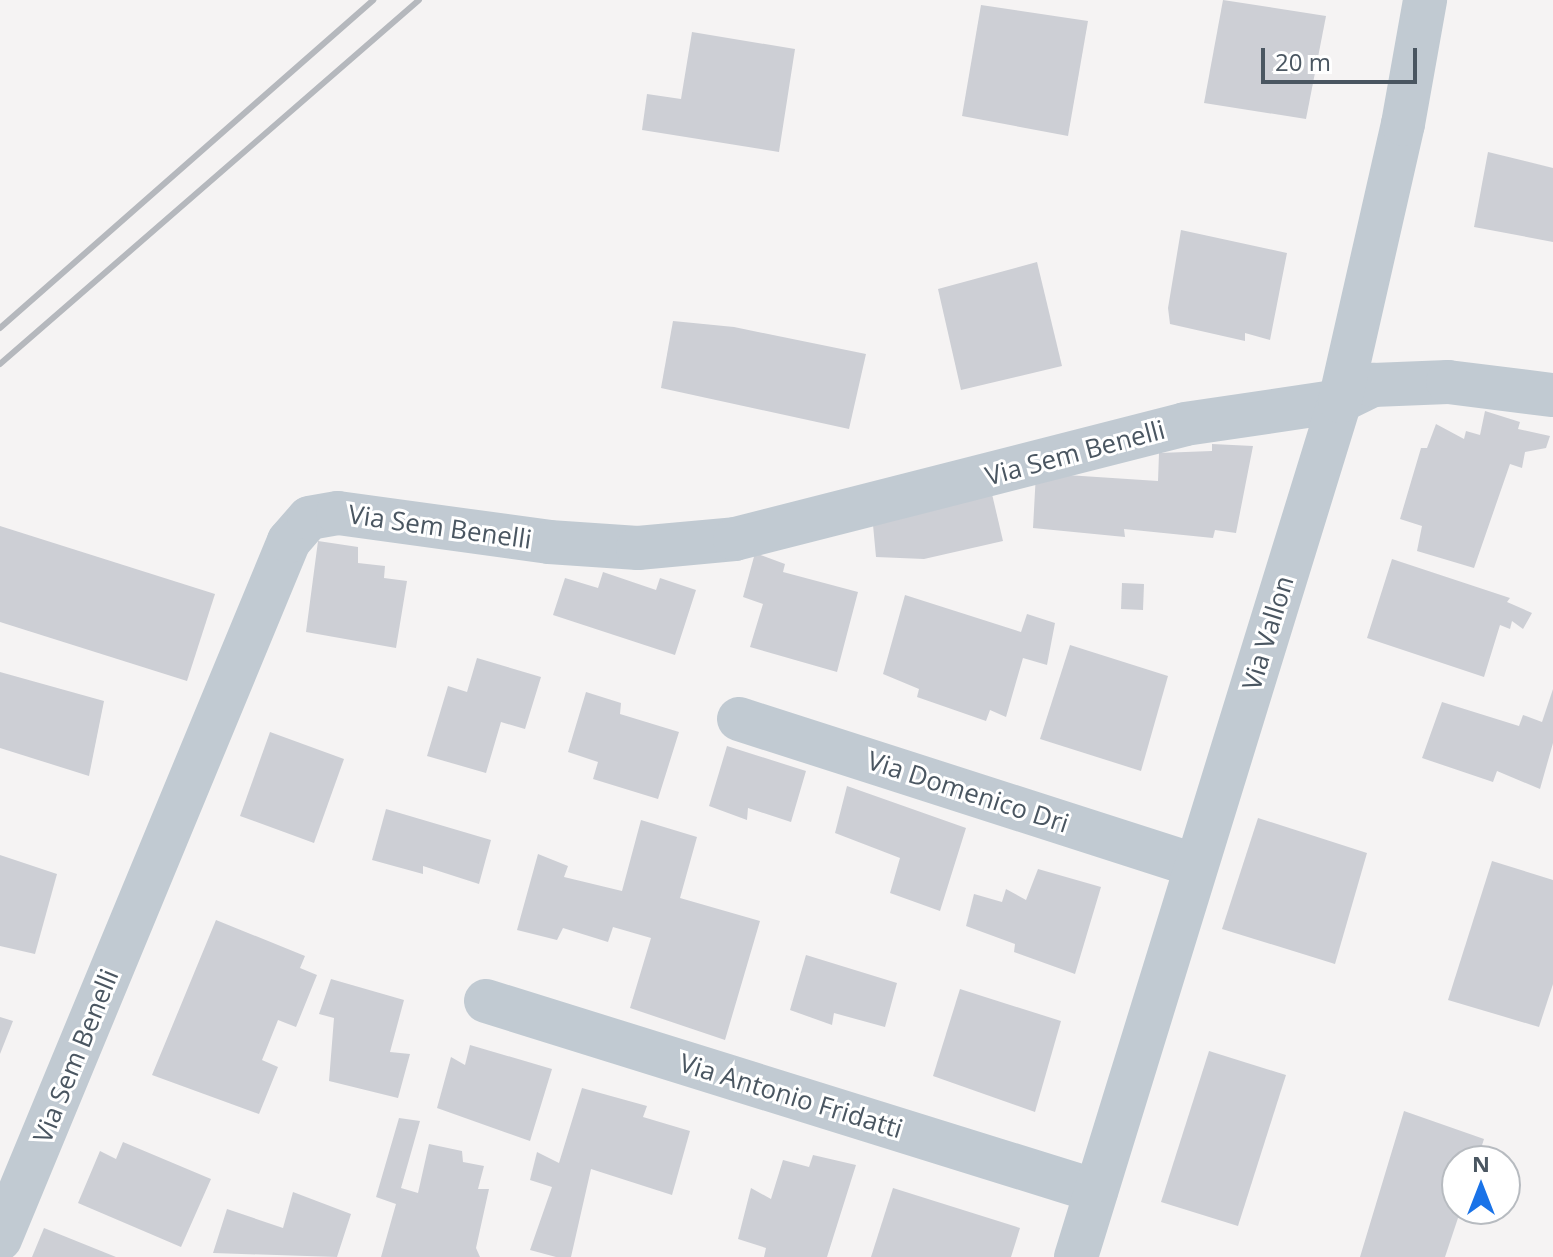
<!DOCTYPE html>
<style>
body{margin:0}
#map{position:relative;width:1553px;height:1257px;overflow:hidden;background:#f5f3f3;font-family:"Open Sans",sans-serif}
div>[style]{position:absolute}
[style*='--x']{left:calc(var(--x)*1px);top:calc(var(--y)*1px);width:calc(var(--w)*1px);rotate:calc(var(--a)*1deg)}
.building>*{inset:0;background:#cdcfd5}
.minor>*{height:44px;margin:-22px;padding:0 22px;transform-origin:22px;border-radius:22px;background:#c1cad2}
.rail>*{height:6px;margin:-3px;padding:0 3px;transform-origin:3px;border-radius:3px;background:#b5b8bd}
span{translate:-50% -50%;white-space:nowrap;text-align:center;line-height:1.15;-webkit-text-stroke:6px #fff;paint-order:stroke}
.street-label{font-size:26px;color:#4a5661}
.north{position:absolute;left:1441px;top:1145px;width:80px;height:80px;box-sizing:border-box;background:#fff;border:2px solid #b7bbc0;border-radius:50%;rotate:0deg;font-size:22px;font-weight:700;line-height:32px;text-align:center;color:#4a5661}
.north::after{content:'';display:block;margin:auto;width:28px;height:36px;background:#1a73e8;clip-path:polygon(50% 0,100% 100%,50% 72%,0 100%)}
.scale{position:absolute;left:1261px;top:48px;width:156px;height:36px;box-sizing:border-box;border:4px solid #4a5661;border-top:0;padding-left:10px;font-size:24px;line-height:28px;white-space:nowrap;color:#4a5661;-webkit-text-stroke:6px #fff;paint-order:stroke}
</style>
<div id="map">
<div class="building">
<i style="clip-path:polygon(1223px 0,1326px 16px,1306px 119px,1204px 103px)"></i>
<i style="clip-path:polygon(981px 5px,1088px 21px,1068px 136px,962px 116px)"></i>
<i style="clip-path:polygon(692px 32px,795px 49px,779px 152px,642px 130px,647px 94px,681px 99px)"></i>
<i style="clip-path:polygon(1488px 152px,1553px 168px,1553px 242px,1474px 227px)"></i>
<i style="clip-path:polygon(1181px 230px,1287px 253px,1270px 340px,1245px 333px,1245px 341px,1170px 324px,1168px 308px)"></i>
<i style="clip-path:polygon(1037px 262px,1062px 366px,961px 390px,938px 289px)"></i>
<i style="clip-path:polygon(673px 321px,734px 327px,866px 354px,849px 429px,661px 388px)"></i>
<i style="clip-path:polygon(1485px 411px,1520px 422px,1518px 429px,1550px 436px,1546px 448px,1525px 452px,1522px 468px,1510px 464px,1474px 568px,1417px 551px,1422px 526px,1400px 519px,1421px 448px,1427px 448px,1436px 424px,1464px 439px,1466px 431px,1480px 435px)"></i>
<i style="clip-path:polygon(1212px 444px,1253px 446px,1236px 533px,1215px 530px,1213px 538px,1124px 529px,1125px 537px,1033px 528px,1036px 473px,1158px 481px,1159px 453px,1212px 451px)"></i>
<i style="clip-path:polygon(992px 494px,1003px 541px,924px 559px,876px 557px,873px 525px)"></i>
<i style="clip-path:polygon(0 526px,215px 594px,187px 681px,0 622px)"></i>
<i style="clip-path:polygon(318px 541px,358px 547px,358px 563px,385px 566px,384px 578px,407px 581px,396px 648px,306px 632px)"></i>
<i style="clip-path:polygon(755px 553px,785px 564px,783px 572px,858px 592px,837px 672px,750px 647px,763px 604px,743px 597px)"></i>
<i style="clip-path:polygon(1392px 559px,1510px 598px,1507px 602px,1532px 613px,1523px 629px,1512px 621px,1510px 629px,1500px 625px,1484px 677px,1367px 638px)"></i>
<i style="clip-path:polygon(603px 572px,656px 590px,660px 578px,696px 590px,675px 655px,553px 615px,565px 578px,598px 588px)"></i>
<i style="clip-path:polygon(1122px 583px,1144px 584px,1143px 610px,1121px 609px)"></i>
<i style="clip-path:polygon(905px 595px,1021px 632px,1027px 614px,1055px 623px,1047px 665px,1023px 658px,1006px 717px,990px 710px,986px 721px,917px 697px,919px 689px,883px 674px)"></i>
<i style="clip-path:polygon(1070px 645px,1168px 676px,1141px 771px,1040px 739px)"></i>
<i style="clip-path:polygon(477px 658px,541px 677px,525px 729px,501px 722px,486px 773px,427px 756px,448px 686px,467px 692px)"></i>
<i style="clip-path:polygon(0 672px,104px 701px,89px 776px,0 748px)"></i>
<i style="clip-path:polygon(1553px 689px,1553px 743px,1540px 789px,1497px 771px,1493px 782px,1422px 758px,1442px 702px,1519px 726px,1523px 715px,1542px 722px)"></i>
<i style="clip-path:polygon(586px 692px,621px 703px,620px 714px,679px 732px,658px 799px,593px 779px,598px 762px,568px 752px)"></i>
<i style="clip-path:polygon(270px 732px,344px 759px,314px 843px,240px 816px)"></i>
<i style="clip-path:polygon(727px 746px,806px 771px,791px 822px,748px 808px,747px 820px,709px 806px)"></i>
<i style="clip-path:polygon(847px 786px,966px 828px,940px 911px,890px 893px,900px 858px,835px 833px)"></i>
<i style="clip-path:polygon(386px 809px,491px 840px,479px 884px,423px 866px,423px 874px,372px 860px)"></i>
<i style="clip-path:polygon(1258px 818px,1367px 853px,1335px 964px,1222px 929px)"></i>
<i style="clip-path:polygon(641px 820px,697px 837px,680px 898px,760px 921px,725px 1040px,630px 1008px,651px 938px,613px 927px,608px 942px,563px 928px,557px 940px,517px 930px,538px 854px,568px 866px,564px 877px,622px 891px)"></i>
<i style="clip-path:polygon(0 855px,57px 874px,35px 954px,0 946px)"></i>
<i style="clip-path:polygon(1492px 861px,1553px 880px,1553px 984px,1539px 1027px,1448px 1000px)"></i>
<i style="clip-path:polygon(1038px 869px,1101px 887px,1075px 974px,1014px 952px,1015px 944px,966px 926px,974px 894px,1002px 902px,1006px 889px,1026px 900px)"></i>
<i style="clip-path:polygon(216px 920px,305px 956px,300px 968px,317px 975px,296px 1027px,278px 1020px,262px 1060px,278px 1067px,259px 1114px,152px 1075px)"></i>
<i style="clip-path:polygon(806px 955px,897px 983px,885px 1027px,834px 1013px,832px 1025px,790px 1010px)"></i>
<i style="clip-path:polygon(331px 979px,404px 1000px,390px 1052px,410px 1054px,398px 1098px,329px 1081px,334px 1018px,319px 1014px)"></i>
<i style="clip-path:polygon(960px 989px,1061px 1021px,1035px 1112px,933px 1076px)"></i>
<i style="clip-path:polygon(0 1017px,13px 1021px,0 1054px)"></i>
<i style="clip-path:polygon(470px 1045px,552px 1069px,530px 1141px,437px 1108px,451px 1057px,465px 1065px)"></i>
<i style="clip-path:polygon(1209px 1051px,1286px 1075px,1238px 1226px,1161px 1202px)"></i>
<i style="clip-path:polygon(582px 1088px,647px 1106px,643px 1117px,690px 1131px,672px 1195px,591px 1169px,571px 1257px,556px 1257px,530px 1250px,552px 1187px,530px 1180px,537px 1152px,559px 1163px)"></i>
<i style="clip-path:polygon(1404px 1111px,1484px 1139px,1477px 1161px,1457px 1161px,1457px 1209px,1461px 1209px,1445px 1257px,1360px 1257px)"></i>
<i style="clip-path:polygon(399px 1118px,420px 1121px,401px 1188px,418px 1193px,429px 1144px,462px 1151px,463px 1162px,484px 1166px,478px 1189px,489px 1189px,476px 1248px,480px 1257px,381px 1257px,396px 1204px,376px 1197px)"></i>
<i style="clip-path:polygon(123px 1142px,211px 1179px,181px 1247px,78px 1203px,100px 1151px,116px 1159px)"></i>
<i style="clip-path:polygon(813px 1155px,856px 1165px,827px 1257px,764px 1257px,766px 1248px,738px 1239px,751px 1188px,771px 1199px,783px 1160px,809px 1167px)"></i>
<i style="clip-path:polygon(893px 1188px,1020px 1228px,1011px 1257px,871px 1257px)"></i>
<i style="clip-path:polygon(293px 1192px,351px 1214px,337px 1257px,213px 1253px,227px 1209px,283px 1228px)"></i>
<i style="clip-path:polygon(44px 1228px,116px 1257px,32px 1257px)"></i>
</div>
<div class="minor">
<i style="--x:739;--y:719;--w:480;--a:17.8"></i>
<i style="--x:486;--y:1001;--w:639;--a:17.3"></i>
<i style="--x:0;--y:1239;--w:755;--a:-67.51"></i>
<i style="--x:289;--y:541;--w:30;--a:-49"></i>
<i style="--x:309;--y:518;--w:29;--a:-10"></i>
<i style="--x:338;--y:513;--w:213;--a:7.8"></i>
<i style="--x:549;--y:542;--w:89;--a:3.9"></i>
<i style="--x:638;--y:548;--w:97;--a:-5.3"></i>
<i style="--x:735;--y:539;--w:464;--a:-14.3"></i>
<i style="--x:1185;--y:424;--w:157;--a:-8.4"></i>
<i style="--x:1340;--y:401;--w:37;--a:-26"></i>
<i style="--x:1373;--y:385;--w:75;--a:-2.3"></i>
<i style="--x:1448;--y:382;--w:106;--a:7.1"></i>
<i style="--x:1076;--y:1257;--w:896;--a:-72.86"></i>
<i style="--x:1340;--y:401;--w:284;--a:-77.2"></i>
<i style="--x:1403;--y:124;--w:126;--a:-79.9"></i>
</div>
<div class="rail">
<i style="--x:0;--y:328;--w:497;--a:-41.3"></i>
<i style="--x:0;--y:364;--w:555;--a:-40.98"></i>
</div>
<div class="street-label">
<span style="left:1075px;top:453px;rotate:-15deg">Via Sem Benelli</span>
<span style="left:440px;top:527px;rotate:8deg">Via Sem Benelli</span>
<span style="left:1268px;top:633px;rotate:-73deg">Via Vallon</span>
<span style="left:968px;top:792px;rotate:18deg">Via Domenico Dri</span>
<span style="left:76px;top:1056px;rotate:-68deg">Via Sem Benelli</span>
<span style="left:791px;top:1096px;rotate:17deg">Via Antonio Fridatti</span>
</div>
<div class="north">N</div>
<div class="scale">20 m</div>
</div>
